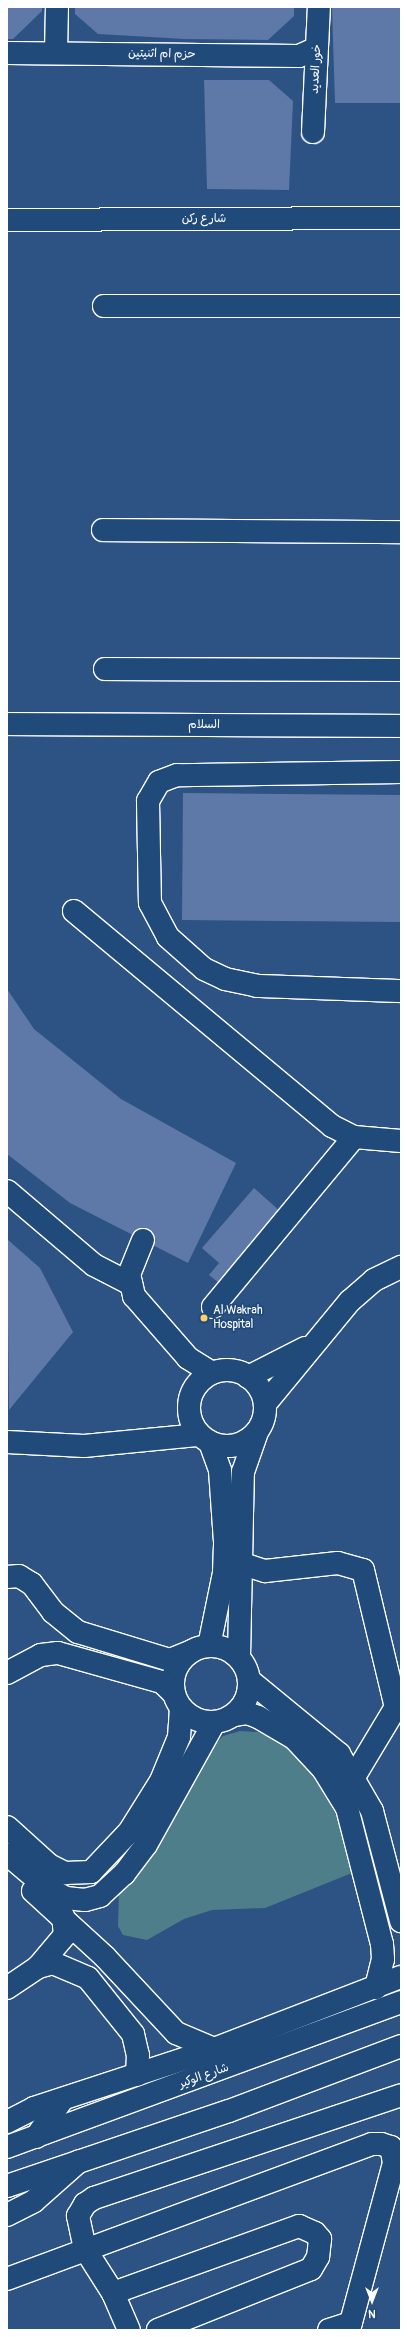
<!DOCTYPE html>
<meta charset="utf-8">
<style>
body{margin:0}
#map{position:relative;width:408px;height:2337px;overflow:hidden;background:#2c5383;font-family:Pangolin,"Playpen Sans Arabic",sans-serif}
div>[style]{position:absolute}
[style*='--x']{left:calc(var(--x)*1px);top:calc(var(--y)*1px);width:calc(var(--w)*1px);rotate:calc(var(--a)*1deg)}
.green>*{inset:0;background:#4d7e89}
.building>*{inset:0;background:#5e79a7}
.roads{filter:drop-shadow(1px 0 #fff) drop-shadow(-1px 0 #fff) drop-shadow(0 1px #fff) drop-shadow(0 -1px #fff)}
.minor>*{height:22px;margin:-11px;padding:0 11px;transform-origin:11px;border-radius:11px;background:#1f4a7a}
.minor>.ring{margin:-11px;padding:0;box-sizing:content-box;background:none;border:22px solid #1f4a7a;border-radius:50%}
.major>*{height:22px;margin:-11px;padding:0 11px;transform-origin:11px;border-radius:11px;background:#1f4a7a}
.dots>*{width:11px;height:11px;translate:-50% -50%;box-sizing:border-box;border:2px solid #1f4a7a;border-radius:50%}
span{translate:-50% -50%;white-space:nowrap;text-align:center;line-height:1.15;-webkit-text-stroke:3.5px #1f4a7a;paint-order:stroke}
.street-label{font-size:12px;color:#fff}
.poi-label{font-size:12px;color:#fff}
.left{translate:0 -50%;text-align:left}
.frame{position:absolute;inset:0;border:8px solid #fff;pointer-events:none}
.north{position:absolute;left:352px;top:2281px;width:40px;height:40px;-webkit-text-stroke:3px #1f4a7a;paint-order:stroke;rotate:180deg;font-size:11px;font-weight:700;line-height:16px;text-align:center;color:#fff}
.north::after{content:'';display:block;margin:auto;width:14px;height:18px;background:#fff;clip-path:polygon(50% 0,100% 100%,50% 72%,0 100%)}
</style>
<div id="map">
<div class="green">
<i style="clip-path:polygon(240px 1731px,258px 1732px,280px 1742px,310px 1767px,337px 1817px,352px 1873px,265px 1908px,212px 1910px,184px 1919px,147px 1940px,123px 1935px,118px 1926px,119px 1891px,186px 1798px,211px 1748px,223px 1736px)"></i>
</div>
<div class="building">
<i style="clip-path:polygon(7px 7px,42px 7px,42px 11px,13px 39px,7px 39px)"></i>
<i style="clip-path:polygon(75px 7px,294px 7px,294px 16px,268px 40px,185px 39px,98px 34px,75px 14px)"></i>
<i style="clip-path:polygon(332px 7px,401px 7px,401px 103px,335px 103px)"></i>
<i style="clip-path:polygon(204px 80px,269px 80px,293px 101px,289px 190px,207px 189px)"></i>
<i style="clip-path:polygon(183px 793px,401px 795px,401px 922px,182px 920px)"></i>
<i style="clip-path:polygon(7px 989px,34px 1029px,121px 1099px,236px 1163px,188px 1263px,70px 1203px,7px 1154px)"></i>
<i style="clip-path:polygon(254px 1188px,281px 1212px,219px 1283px,209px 1275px,219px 1263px,202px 1248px)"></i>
<i style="clip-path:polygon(7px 1239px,40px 1268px,73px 1332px,9px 1410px)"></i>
</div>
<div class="roads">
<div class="minor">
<i style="--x:7;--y:53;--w:292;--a:0.6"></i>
<i style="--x:299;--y:56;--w:17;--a:-24"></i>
<i style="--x:56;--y:53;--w:46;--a:-88.8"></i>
<i style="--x:313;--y:132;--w:125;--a:-87.3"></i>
<i style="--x:7;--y:220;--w:394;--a:-0.3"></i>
<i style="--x:104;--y:306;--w:297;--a:0"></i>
<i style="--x:103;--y:530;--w:298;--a:0.4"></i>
<i style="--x:105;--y:669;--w:296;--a:0.2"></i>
<i style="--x:7;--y:724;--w:394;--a:0.3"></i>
<i style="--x:401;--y:772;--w:224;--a:179.2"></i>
<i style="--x:177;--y:775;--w:19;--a:159"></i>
<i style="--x:159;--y:782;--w:22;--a:120"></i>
<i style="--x:148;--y:801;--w:102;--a:88.9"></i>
<i style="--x:150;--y:903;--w:38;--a:62"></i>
<i style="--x:168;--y:937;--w:48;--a:41.6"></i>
<i style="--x:204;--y:969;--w:23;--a:25"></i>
<i style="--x:225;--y:979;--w:33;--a:12"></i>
<i style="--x:257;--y:986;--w:144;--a:2"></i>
<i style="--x:74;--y:911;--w:336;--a:39.8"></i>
<i style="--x:332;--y:1126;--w:25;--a:27"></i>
<i style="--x:354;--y:1137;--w:47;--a:4.9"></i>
<i style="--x:7;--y:1191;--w:114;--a:40.4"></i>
<i style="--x:94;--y:1265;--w:42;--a:27.2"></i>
<i style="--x:143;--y:1240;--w:37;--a:112"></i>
<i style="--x:129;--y:1274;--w:23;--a:77"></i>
<i style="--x:134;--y:1296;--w:82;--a:48.9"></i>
<i style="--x:188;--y:1358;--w:28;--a:32"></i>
<i style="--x:213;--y:1307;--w:221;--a:-50.3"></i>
<i class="ring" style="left:189px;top:1370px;width:54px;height:54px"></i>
<i style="--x:248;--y:1377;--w:64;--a:-27"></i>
<i style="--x:265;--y:1404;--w:134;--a:-50.5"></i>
<i style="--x:350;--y:1301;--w:32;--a:-41"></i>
<i style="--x:374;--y:1280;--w:30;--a:-26"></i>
<i style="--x:7;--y:1442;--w:77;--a:3"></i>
<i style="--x:84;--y:1446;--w:116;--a:-5.5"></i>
<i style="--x:243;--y:1564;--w:23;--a:18"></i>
<i style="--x:265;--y:1571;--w:73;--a:-6.3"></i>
<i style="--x:338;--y:1563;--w:26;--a:16"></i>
<i style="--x:363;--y:1570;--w:141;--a:76.5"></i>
<i style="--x:396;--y:1707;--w:82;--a:121"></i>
<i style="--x:354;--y:1777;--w:22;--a:141"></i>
<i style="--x:7;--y:1577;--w:12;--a:-5"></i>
<i style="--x:19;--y:1576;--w:15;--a:32"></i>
<i style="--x:32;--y:1584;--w:35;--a:53"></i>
<i style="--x:53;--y:1612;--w:32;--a:39"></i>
<i style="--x:78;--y:1632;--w:96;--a:16.9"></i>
<i style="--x:170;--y:1660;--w:24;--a:-22"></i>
<i class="ring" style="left:173px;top:1646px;width:54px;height:54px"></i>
<i style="--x:209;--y:1646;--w:75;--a:-78.4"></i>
<i style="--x:224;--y:1573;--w:31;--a:-88"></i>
<i style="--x:225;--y:1542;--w:72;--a:-94"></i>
<i style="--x:220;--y:1470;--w:29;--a:-110"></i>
<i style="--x:239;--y:1658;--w:186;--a:-88.8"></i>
<i style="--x:243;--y:1472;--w:42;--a:-70.7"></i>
<i style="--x:7;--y:1673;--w:38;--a:-28"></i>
<i style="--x:41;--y:1655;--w:17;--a:-7"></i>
<i style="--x:58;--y:1653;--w:108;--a:15.6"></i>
<i style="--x:162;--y:1682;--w:16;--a:45"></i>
<i style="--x:249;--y:1680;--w:117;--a:39.4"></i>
<i style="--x:339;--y:1754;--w:66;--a:59.9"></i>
<i style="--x:372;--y:1811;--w:114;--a:75.2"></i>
<i style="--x:235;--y:1715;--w:12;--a:-9"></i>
<i style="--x:247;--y:1713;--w:12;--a:20"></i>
<i style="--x:258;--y:1717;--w:42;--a:30.3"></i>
<i style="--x:294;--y:1738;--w:42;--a:46.9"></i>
<i style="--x:323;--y:1769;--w:46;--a:58.4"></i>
<i style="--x:347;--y:1808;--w:140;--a:75.6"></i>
<i style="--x:382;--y:1944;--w:15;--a:86"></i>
<i style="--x:383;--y:1959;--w:30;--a:104"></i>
<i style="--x:7;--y:1827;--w:57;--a:42.1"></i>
<i style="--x:49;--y:1865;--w:18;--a:27"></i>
<i style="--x:65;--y:1873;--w:26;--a:-2"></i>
<i style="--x:91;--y:1872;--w:55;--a:-46.5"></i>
<i style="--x:129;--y:1832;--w:60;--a:-57.9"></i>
<i style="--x:161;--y:1781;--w:48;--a:-67.8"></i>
<i style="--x:179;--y:1737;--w:28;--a:-86"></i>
<i style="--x:7;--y:1854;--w:51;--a:40.2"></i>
<i style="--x:46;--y:1887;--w:23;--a:29"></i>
<i style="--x:66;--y:1898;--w:19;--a:6"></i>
<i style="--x:85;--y:1900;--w:16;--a:-15"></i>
<i style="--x:100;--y:1896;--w:33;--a:-43"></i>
<i style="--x:124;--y:1874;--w:36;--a:-53"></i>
<i style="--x:146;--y:1845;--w:140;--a:-60.9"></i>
<i style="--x:33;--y:1891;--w:98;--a:42.5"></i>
<i style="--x:105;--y:1957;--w:104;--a:46.9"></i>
<i style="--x:176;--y:2033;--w:41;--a:22.8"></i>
<i style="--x:38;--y:1967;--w:42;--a:-49.8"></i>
<i style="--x:65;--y:1935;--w:19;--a:-96"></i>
<i style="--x:7;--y:1988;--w:37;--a:-34"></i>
<i style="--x:38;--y:1967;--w:16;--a:-15"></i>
<i style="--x:53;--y:1963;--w:38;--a:23"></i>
<i style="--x:88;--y:1978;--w:72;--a:51.2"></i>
<i style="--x:133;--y:2034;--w:22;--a:77"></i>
<i style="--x:138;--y:2055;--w:20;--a:93"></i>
<i style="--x:7;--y:2122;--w:30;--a:-27"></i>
<i style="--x:34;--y:2108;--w:189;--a:-18.1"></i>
<i style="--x:214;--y:2049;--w:200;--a:-21.1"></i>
<i style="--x:7;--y:2215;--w:30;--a:-27"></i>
<i style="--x:34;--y:2201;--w:60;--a:-41.6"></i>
<i style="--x:7;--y:2279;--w:389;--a:-20.3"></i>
<i style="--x:372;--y:2144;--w:9;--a:0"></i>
<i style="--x:381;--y:2144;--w:10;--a:17"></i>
<i style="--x:391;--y:2147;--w:16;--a:79"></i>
<i style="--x:394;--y:2163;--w:173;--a:105.1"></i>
<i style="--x:113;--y:2293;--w:198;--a:-19.8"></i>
<i style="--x:299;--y:2226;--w:17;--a:24"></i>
<i style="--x:315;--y:2233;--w:8;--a:50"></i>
<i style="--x:320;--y:2239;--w:18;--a:96"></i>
<i style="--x:318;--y:2257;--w:14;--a:120"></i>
<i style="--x:311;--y:2269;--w:165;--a:158.3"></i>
<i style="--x:129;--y:2330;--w:40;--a:-113.4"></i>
<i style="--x:113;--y:2293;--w:52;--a:-122.5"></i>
<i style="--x:85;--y:2249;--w:34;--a:-102"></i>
<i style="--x:78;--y:2216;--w:14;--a:-60"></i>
<i style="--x:85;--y:2204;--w:11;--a:-34"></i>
<i style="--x:94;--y:2198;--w:324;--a:-18.5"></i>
<i style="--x:329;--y:2330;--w:23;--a:-18"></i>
</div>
<div class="major">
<i style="--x:36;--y:2137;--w:45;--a:-54.9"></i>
<i style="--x:7;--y:2147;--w:420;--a:-20.2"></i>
<i style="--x:7;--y:2186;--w:234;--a:-18.7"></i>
<i style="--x:229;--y:2111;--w:184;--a:-20.7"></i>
</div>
</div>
<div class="dots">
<i style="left:204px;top:1318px;background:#ffd166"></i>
</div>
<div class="street-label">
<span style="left:162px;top:54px;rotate:1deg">حزم ام اثنيتين</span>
<span style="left:316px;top:69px;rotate:-87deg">خور العديد</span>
<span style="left:204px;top:219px">شارع ركن</span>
<span style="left:204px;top:725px">السلام</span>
<span style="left:204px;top:2076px;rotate:-20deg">شارع الوكير</span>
</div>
<div class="poi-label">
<span class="left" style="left:213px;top:1318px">Al Wakrah<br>Hospital</span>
</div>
<div class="frame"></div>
<div class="north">N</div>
</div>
